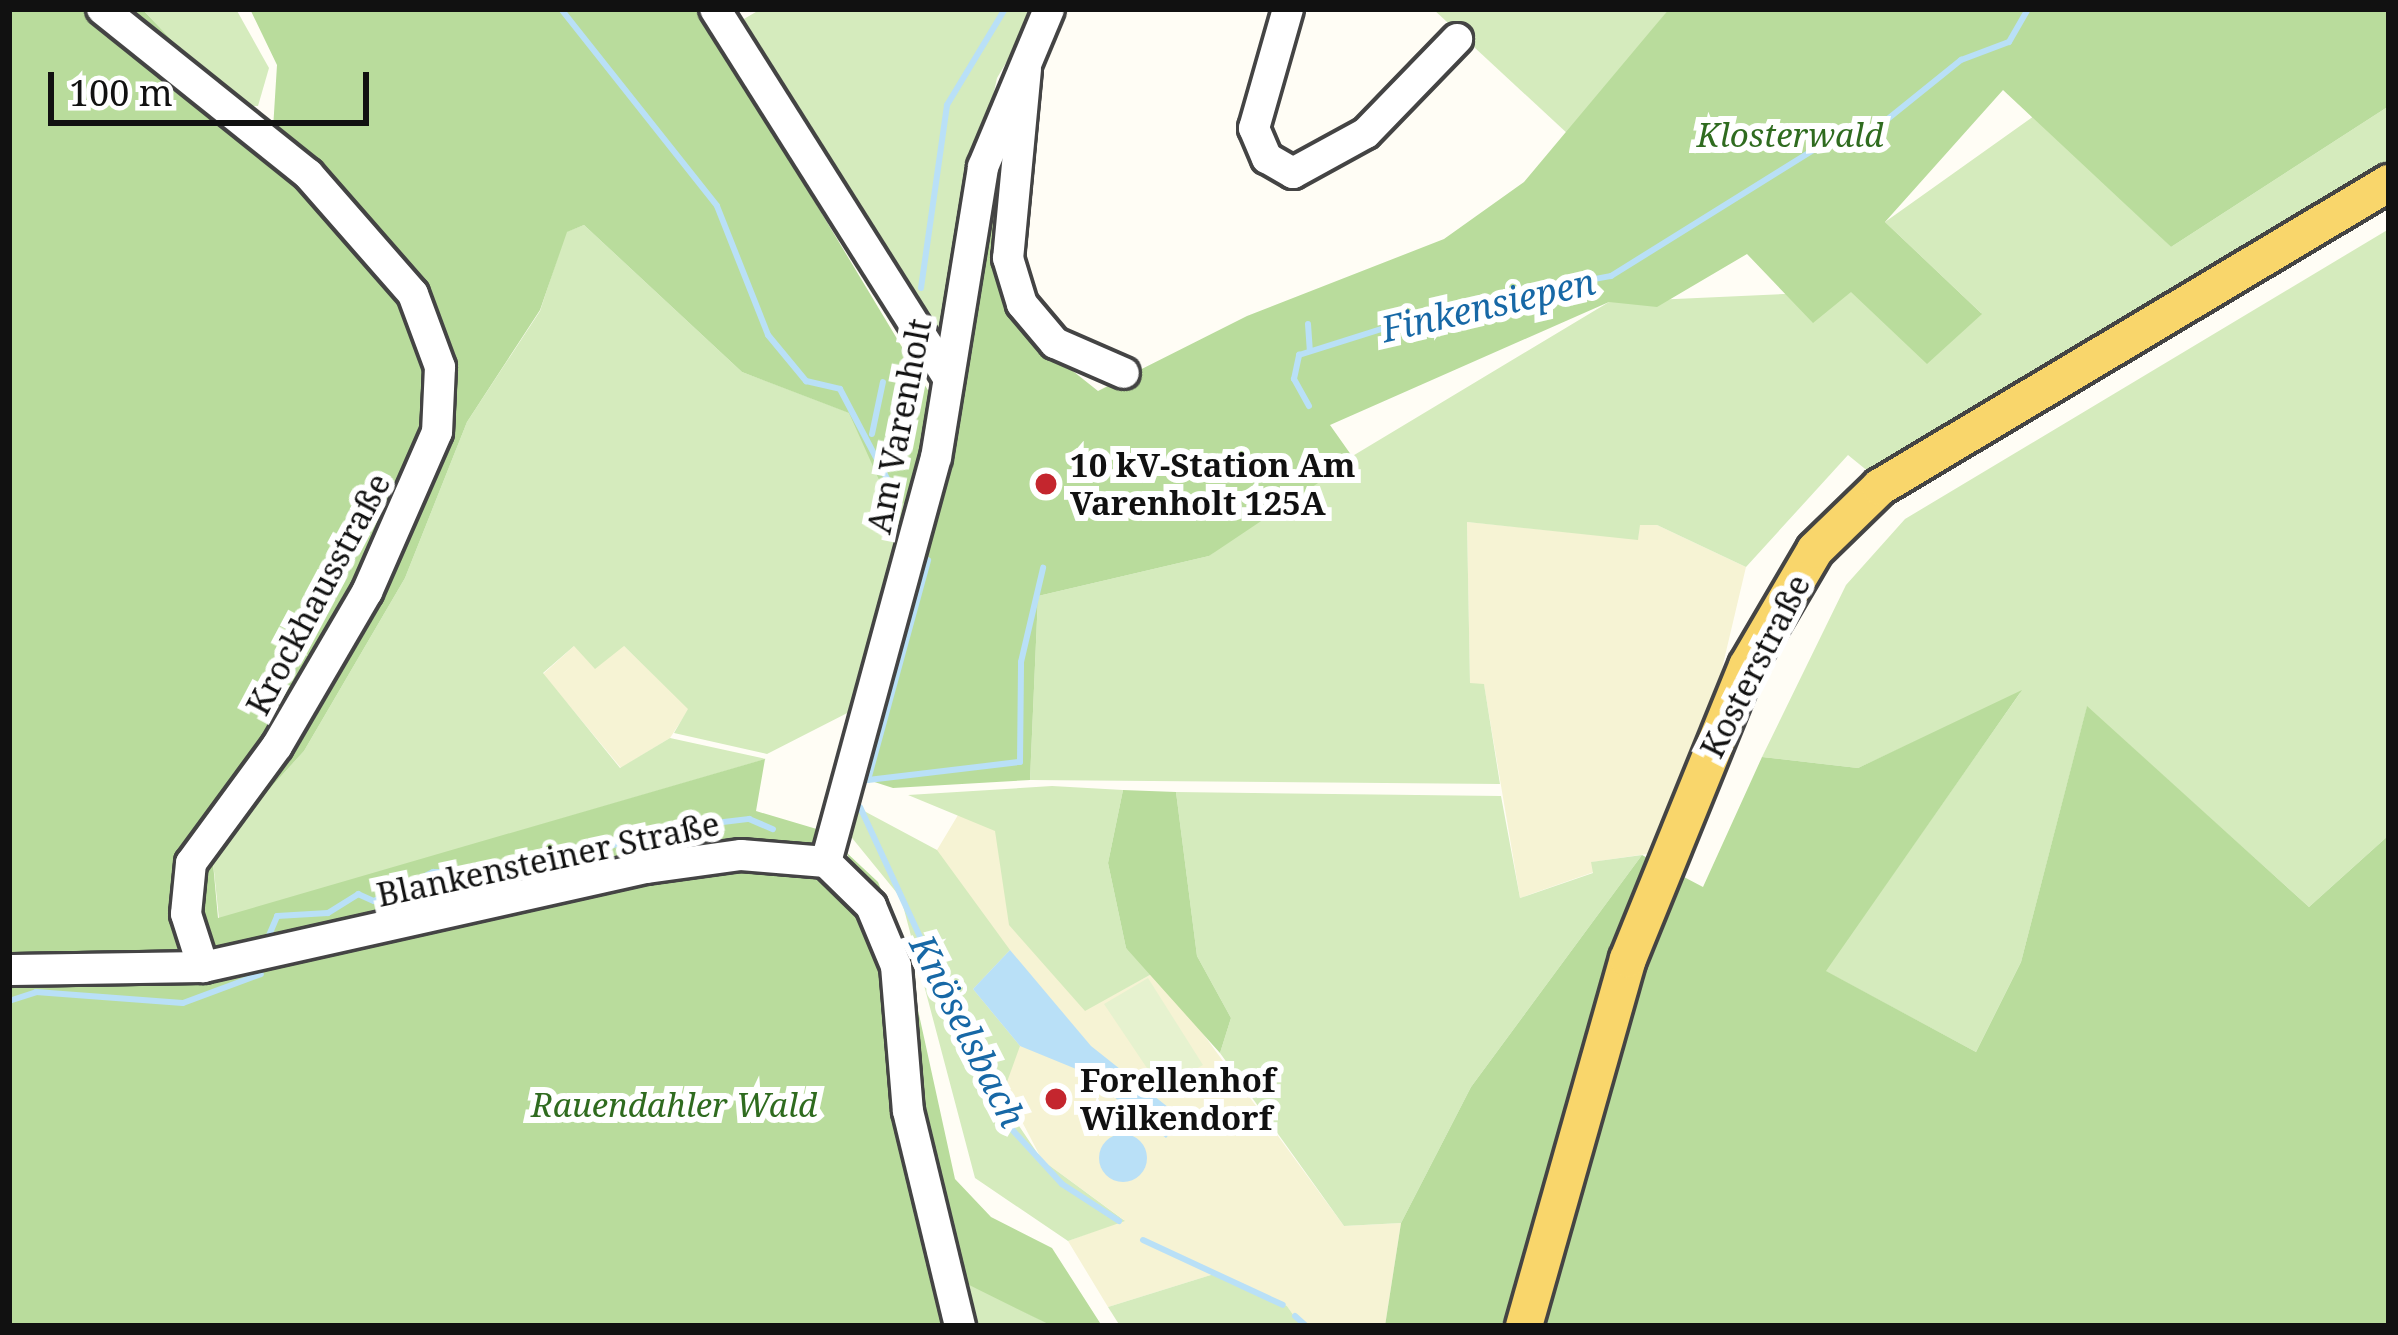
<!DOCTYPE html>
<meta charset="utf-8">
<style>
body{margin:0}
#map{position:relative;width:2398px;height:1335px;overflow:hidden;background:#fffdf5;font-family:"Noto Serif",serif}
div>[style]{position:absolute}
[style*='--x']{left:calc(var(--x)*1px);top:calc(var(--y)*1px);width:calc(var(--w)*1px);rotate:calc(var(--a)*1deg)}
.farmland>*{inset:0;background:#f6f3d4}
.green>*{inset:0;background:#d5ebbd}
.forest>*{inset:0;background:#b9dc9c}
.pitch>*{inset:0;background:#e6f2cf}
.water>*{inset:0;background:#b9e0f7}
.round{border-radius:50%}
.stream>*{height:6px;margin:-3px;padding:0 3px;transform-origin:3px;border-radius:3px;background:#b9e0f7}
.roads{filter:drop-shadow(3px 0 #444) drop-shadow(-3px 0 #444) drop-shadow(0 3px #444) drop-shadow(0 -3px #444)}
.minor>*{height:30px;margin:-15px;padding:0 15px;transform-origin:15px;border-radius:15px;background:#fff}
.major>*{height:36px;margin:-18px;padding:0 18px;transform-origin:18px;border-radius:18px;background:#f9d66b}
.dots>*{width:33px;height:33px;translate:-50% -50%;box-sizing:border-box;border:6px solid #fff;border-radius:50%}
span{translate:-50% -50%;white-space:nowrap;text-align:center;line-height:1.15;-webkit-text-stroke:12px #fff;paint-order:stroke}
.park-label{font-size:33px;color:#2f6b1f;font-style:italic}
.street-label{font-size:33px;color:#111}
.poi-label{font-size:33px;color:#111;font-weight:700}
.left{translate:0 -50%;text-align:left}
.water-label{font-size:36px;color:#1768a6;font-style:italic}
.frame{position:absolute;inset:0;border:12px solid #111;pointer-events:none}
.scale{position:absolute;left:48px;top:72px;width:321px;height:54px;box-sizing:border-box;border:6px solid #111;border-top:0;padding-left:15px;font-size:36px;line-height:42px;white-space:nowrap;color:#111;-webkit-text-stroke:9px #fff;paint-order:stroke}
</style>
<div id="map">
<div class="farmland">
<i style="clip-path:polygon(1467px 522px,1638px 539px,1639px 525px,1657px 525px,1746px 567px,1712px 711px,1654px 853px,1592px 862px,1594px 872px,1520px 898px,1484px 685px,1470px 684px)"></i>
<i style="clip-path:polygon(623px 645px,689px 709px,670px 738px,621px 768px,543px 674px,574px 646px)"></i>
<i style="clip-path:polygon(961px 810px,995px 830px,1085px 1010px,1157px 971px,1344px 1226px,1401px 1223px,1385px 1326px,1301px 1326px,1287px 1306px,1214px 1274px,1108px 1307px,1068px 1241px,1124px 1220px,1042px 1160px,959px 1000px,937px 850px)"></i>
</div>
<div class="green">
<i style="clip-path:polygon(142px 9px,236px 9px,269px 68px,258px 106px,235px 106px)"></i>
<i style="clip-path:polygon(761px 9px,1038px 9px,997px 78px,944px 327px,933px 328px,737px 23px)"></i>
<i style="clip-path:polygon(1433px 9px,1669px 9px,1569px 135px)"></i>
<i style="clip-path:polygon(2389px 106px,2389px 167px,1875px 477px,1848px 455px,1746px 567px,1657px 525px,1640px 525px,1638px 540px,1467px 522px,1470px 683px,1484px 684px,1500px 784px,1030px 780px,1038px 596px,1209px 556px,1281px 499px,1609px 302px,1851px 291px,1981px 313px,1885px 222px,2034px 116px,2171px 247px)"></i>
<i style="clip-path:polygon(584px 225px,742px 372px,850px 413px,918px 505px,861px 706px,767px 754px,674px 733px,688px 709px,624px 646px,595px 669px,574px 646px,543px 673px,620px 768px,670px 738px,766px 759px,219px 919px,212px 852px,304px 751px,405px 578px,467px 422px,540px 311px,566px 232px)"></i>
<i style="clip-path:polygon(2389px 229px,2389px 835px,2309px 907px,2087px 707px,2021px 962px,1976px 1052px,1825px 971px,2020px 693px,1858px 768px,1762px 757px,1846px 585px,1905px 519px)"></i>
<i style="clip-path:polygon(1052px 786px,1123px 790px,1108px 863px,1126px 948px,1157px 971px,1085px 1011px,1009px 925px,995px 831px,908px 795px)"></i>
<i style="clip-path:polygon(1176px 792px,1501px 796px,1520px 898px,1593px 873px,1591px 862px,1642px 855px,1471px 1087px,1401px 1223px,1344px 1226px,1220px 1053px,1231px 1018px,1197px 956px)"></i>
<i style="clip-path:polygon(851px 804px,937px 850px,1010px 950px,973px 989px,1020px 1046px,994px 1118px,1009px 1111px,1042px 1160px,1125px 1221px,1068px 1241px,975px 1178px,901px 898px,848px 833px)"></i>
<i style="clip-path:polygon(1214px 1274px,1287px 1306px,1301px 1326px,1120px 1326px,1108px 1307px)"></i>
<i style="clip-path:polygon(955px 1278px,994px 1296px,1052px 1326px,973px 1326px)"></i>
</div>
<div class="forest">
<i style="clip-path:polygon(9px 9px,142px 9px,235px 106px,273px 129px,277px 65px,250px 9px,699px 9px,929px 392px,918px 505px,889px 502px,849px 413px,742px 372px,584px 225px,567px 232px,540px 310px,467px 422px,405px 578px,304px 751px,212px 852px,218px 918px,765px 759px,756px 811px,820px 830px,809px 861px,861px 912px,885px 966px,949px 1326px,9px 1326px)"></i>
<i style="clip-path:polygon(1669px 9px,2389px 9px,2389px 106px,2171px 247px,2003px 90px,1885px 222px,1982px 314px,1927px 364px,1851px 292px,1813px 323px,1747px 254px,1657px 307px,1609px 302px,1330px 425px,1354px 459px,1209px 556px,1038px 596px,1030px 780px,893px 788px,862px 778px,937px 498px,985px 212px,1015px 105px,1000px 224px,1054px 356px,1098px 391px,1247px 316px,1444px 239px,1524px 182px)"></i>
<i style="clip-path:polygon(2022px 690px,1826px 971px,1976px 1052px,2021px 962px,2087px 706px,2309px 907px,2389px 835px,2389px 1326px,1385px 1326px,1401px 1223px,1471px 1087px,1642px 855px,1703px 887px,1762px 757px,1858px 768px)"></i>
<i style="clip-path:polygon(1123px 790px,1176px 792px,1197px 956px,1231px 1018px,1220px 1053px,1126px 948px,1108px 863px)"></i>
<i style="clip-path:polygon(847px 853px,878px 882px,904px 946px,955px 1179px,991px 1217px,1052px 1248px,1102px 1326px,1052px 1326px,955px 1278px,910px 1027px)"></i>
</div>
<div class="pitch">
<i style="clip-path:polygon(1148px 978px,1203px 1065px,1161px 1089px,1104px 1004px)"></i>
</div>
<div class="water">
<i style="clip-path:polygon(1010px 950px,1091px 1046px,1183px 1119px,1166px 1138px,1081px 1071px,1020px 1046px,973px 989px)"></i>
<i class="round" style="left:1099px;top:1134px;width:48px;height:48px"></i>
</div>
<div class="stream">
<i style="--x:561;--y:9;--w:251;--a:51.6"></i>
<i style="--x:717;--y:206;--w:139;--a:68.4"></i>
<i style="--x:768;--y:335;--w:60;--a:50.4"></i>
<i style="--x:806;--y:381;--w:35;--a:13"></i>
<i style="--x:840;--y:389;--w:112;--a:62.3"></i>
<i style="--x:1853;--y:147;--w:139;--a:-38.9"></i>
<i style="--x:1961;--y:60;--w:51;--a:-20.6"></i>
<i style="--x:2009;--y:42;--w:38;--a:-60"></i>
<i style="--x:921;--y:288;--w:185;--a:-81.9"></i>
<i style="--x:947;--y:105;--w:112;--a:-58.9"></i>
<i style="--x:1308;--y:324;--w:26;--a:86"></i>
<i style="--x:1309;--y:406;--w:31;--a:-119"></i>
<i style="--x:1294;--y:379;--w:25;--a:-78"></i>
<i style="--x:1299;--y:355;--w:170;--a:-17.5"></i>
<i style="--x:1461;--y:304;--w:153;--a:-10.6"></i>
<i style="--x:1611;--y:276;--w:271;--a:-31.9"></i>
<i style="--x:872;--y:434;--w:53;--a:-78.1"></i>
<i style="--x:868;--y:780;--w:153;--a:-6.8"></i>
<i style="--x:1020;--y:762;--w:100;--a:-89.4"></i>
<i style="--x:1021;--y:662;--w:97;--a:-76.8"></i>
<i style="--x:868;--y:780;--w:228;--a:-74.7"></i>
<i style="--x:860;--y:807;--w:348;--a:65.2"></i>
<i style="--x:1006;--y:1123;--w:83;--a:47.4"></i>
<i style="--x:1062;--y:1184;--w:68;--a:33"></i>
<i style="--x:267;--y:940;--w:26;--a:-67"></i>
<i style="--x:277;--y:916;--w:51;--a:-3.4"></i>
<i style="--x:328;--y:913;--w:36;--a:-32"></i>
<i style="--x:358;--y:894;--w:17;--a:24"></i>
<i style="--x:374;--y:901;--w:66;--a:-26.2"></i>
<i style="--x:433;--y:872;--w:85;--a:0"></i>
<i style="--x:518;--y:872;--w:161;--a:-15.8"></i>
<i style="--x:673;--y:828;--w:77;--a:-6.8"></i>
<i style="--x:749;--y:819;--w:26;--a:23"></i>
<i style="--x:9;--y:1001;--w:28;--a:-18"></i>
<i style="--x:36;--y:992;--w:147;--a:4.3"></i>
<i style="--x:183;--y:1003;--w:83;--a:-20.4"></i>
<i style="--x:1143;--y:1240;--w:154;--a:24.9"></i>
<i style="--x:1295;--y:1316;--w:15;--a:42"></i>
</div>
<div class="roads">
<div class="minor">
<i style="--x:102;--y:9;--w:264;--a:38.7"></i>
<i style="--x:308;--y:174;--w:159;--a:48.8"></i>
<i style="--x:413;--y:294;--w:78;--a:69.7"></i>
<i style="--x:440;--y:367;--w:65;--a:92.6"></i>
<i style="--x:437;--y:432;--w:175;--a:113.6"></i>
<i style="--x:367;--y:592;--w:178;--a:120.3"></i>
<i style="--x:277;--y:746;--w:145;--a:126.3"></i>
<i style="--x:191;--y:863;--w:51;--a:95.6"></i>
<i style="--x:186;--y:914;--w:56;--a:72.2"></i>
<i style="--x:715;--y:9;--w:436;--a:57.7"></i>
<i style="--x:1288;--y:9;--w:124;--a:105.9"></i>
<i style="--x:1254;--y:128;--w:33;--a:67"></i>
<i style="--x:1267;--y:158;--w:30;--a:30"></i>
<i style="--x:1293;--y:173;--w:83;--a:-28.7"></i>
<i style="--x:1366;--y:133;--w:131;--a:-45.9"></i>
<i style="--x:1026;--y:69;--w:190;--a:95.4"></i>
<i style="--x:1008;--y:258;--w:48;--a:73.1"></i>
<i style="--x:1022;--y:304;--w:51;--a:49.8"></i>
<i style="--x:1055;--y:343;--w:75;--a:23.5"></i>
<i style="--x:826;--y:862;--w:419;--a:-74.8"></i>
<i style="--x:936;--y:458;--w:295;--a:-80.8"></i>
<i style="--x:983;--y:167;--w:171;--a:-67.3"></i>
<i style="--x:9;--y:970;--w:194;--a:-0.9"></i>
<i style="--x:203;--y:967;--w:455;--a:-12.6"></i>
<i style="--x:647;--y:868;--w:95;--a:-7.9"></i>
<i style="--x:741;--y:855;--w:85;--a:4.7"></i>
<i style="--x:826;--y:862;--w:63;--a:44.4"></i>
<i style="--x:871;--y:906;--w:65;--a:67.4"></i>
<i style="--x:896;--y:966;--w:145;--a:85.3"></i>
<i style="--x:908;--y:1111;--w:221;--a:76.4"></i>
</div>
<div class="major">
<i style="--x:1524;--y:1326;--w:381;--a:-74.2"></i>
<i style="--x:1628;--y:959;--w:316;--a:-67.9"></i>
<i style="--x:1747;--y:666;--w:134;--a:-59.6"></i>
<i style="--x:1815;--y:550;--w:91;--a:-44.1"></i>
<i style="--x:1880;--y:487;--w:593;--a:-30.85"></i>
</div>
</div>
<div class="dots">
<i style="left:1046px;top:484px;background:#c4262e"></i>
<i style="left:1056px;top:1099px;background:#c4262e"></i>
</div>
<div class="park-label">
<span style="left:1790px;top:135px">Klosterwald</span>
<span style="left:674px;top:1105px">Rauendahler Wald</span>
</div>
<div class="street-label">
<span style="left:899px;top:426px;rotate:-79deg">Am Varenholt</span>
<span style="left:318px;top:594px;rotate:-62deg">Krockhausstraße</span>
<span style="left:1755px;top:666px;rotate:-63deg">Kosterstraße</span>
<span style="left:548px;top:859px;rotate:-12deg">Blankensteiner Straße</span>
</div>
<div class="poi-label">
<span class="left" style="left:1070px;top:484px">10 kV-Station Am<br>Varenholt 125A</span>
<span class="left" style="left:1080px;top:1099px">Forellenhof<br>Wilkendorf</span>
</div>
<div class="water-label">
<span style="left:1488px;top:305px;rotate:-13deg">Finkensiepen</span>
<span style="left:968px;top:1031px;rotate:63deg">Knöselsbach</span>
</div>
<div class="frame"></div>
<div class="scale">100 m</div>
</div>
